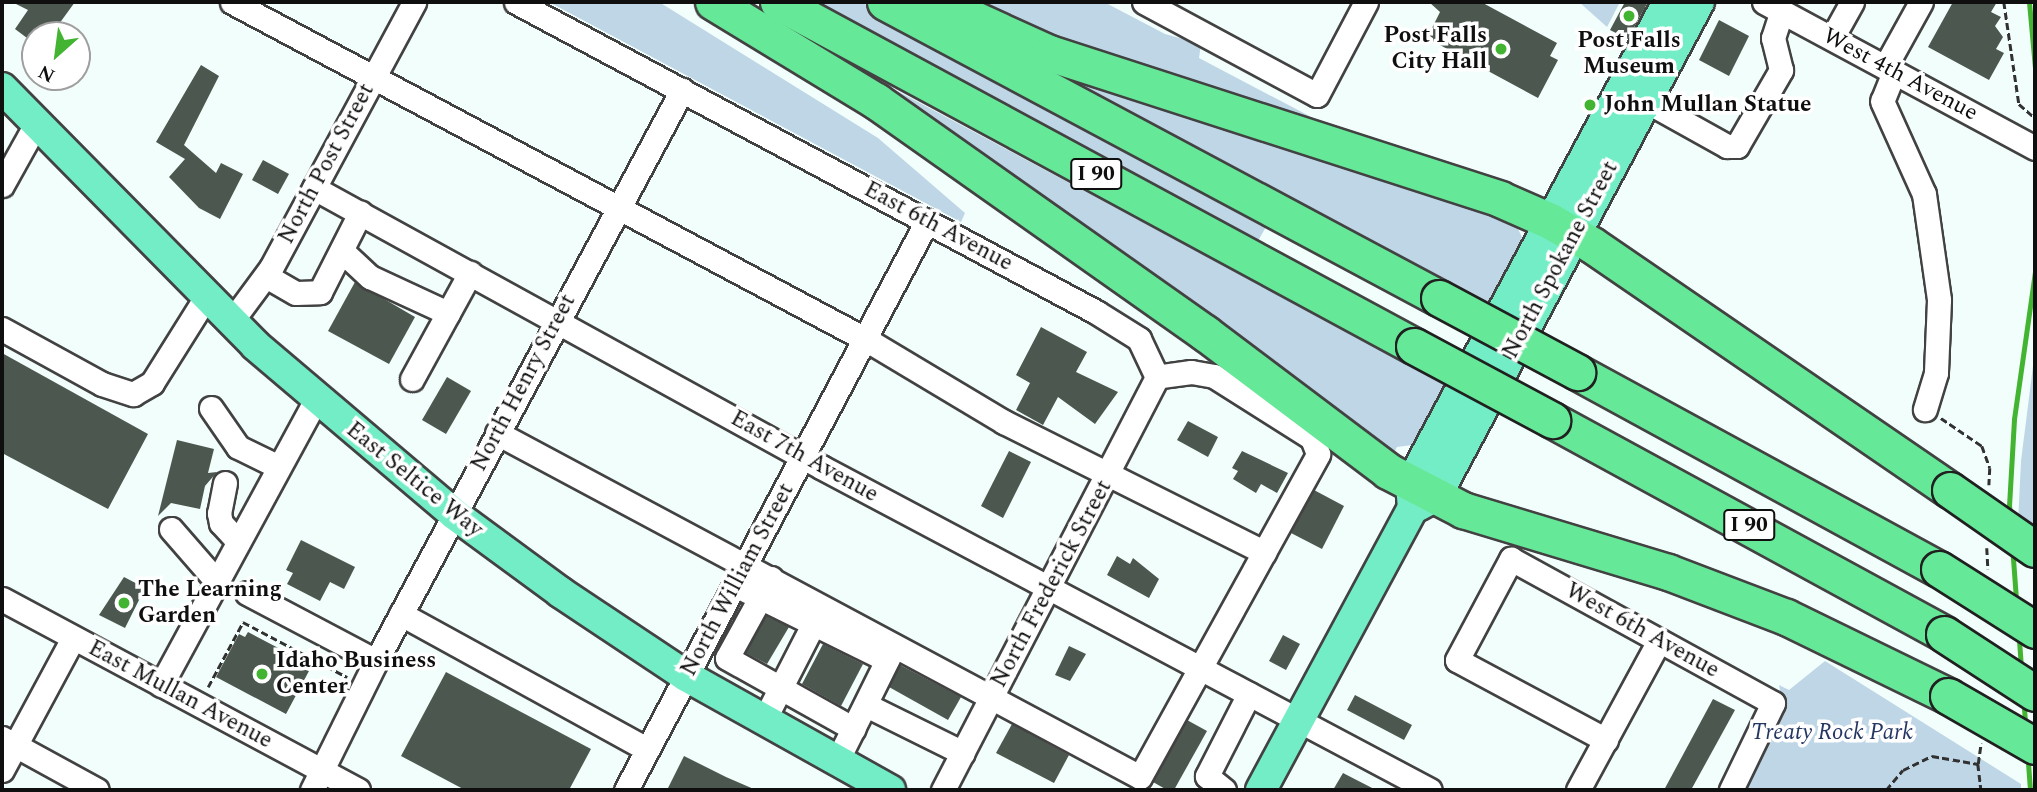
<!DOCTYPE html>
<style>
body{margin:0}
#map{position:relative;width:2037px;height:792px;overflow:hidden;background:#f2fefb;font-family:Spectral,serif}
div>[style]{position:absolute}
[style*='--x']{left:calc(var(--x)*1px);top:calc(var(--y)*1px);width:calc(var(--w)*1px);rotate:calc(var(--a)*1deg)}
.green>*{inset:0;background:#bed6e6}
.building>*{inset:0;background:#4c574f}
.path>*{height:2.5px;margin-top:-1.25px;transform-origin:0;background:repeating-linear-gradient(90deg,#313131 0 7px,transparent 0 10.5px)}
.roads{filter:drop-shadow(2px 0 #424242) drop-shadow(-2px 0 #424242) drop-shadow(0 2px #424242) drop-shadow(0 -2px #424242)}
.minor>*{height:23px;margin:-11.5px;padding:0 11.5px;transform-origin:11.5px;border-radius:11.5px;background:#fff}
.major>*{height:30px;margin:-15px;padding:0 15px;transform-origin:15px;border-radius:15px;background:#73edc6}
.highway>*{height:35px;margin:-17.5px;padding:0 17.5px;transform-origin:17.5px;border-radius:17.5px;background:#65e897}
.rail>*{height:5px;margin:-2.5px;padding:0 2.5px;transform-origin:2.5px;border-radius:2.5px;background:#42b432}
.bridges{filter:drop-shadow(2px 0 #202020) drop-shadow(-2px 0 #202020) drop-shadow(0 2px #202020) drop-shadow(0 -2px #202020)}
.highway-bridge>*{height:35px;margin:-17.5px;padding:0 17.5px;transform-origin:17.5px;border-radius:17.5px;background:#65e897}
.dots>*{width:19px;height:19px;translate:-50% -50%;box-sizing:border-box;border:4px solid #fff;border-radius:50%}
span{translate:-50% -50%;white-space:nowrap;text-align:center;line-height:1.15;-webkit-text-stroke:7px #fff;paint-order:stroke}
.shield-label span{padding:2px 5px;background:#fff;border:2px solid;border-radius:5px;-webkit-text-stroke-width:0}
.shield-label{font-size:21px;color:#0f0f0f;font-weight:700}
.poi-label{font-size:23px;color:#0f0f0f;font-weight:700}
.right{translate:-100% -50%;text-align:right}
.left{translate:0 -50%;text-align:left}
.street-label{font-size:23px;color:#0f0f0f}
.park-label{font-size:23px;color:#243662;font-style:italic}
.frame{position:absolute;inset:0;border:4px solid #0f0f0f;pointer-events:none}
.north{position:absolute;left:21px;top:21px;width:70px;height:70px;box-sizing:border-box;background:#fff;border:2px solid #9f9f9f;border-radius:50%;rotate:208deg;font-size:19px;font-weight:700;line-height:28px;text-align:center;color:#0f0f0f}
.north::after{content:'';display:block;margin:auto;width:24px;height:32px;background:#42b432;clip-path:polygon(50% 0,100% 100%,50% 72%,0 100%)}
</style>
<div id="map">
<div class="green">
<i style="clip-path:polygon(549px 2px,659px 2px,878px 138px,965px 213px,961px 222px)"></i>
<i style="clip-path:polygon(800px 2px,861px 2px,1267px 225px,1258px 241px)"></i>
<i style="clip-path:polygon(952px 2px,1104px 2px,1165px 34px,1201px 44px,1199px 58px,1315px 119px,1311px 125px)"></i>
<i style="clip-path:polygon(1579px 2px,1620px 2px,1607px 27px)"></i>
<i style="clip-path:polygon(975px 32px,1515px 223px,1522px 237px,1519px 246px,1488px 304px)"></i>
<i style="clip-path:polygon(847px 64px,1447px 385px,1412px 445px,1397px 447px,1394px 453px,1385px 451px)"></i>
<i style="clip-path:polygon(2035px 350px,2035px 524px,2028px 530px,2018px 523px,2021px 461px)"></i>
<i style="clip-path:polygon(1825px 661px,2021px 784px,2021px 790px,1739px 790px,1781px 696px,1779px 685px,1789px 690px)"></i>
</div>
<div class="building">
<i style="clip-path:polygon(12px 2px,75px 2px,51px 35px,35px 35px,35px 44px,15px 29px,28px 10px)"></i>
<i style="clip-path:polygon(1429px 2px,1481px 2px,1557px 43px,1550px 56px,1558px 60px,1538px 98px,1427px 38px,1440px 12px)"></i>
<i style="clip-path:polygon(1625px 2px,1648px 2px,1628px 39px,1610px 30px)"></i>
<i style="clip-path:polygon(1953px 2px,1997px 2px,1991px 12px,2001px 17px,1995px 26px,2003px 37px,1996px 49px,2004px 53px,1989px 80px,1928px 47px)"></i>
<i style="clip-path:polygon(1719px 20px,1749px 36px,1729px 76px,1699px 60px)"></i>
<i style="clip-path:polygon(201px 65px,219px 76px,184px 145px,216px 173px,221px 163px,243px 174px,220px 219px,199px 208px,169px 177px,185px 159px,156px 142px)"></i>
<i style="clip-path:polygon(263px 160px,289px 174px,278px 194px,252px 180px)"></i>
<i style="clip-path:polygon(355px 282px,415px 317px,389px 364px,328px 331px)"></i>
<i style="clip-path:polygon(1041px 327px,1087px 352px,1076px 372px,1118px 392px,1095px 424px,1058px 397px,1043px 425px,1016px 410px,1030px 383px,1016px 375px)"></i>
<i style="clip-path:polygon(2px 353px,148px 434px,108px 509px,2px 453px)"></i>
<i style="clip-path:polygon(447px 377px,471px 391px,446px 434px,422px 420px)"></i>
<i style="clip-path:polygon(1188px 421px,1218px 437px,1208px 457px,1177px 440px)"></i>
<i style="clip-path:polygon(177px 440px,214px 449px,208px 473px,217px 472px,205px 486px,200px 509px,171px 503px,158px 516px)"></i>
<i style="clip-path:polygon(1009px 451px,1031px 462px,1003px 518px,981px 506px)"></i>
<i style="clip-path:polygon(1242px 451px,1288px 473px,1277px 493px,1261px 484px,1256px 493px,1233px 479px,1238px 471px,1232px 468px)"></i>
<i style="clip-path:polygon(1314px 490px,1344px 506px,1322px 549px,1291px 533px)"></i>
<i style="clip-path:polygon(301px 540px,355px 567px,344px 589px,330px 582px,320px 601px,287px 584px,293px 573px,286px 570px)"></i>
<i style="clip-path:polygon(1117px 556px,1130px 564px,1133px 558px,1159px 579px,1149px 598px,1107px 575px)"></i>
<i style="clip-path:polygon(124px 577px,145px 588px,125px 628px,99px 615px)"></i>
<i style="clip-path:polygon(766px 616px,789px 627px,767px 664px,746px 653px)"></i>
<i style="clip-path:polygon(248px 632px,305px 662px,302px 667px,309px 671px,286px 714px,216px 677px,239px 634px,245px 637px)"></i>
<i style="clip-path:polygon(1283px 635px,1300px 644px,1286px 670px,1269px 661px)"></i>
<i style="clip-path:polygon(823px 644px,863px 664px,841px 706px,802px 684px)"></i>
<i style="clip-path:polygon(1069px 646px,1086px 654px,1070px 681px,1055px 675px)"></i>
<i style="clip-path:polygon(900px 665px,961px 697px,948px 720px,889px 687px)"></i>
<i style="clip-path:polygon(446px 672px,591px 749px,569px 790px,465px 790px,401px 756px)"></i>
<i style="clip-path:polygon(1355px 695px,1412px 725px,1404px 740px,1347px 710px)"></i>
<i style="clip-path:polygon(1713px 699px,1735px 710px,1691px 790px,1664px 790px)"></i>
<i style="clip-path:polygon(1187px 720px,1207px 731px,1174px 790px,1167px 790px,1153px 782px)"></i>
<i style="clip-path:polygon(1012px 724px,1069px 755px,1054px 783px,996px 753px)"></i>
<i style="clip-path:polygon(684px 756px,726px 777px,756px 790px,667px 790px)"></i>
<i style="clip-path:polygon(1343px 773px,1376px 790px,1333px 790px)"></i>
</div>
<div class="path">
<i style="--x:2004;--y:2;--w:103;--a:81.6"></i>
<i style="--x:2019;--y:104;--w:21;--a:41"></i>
<i style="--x:1941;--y:418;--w:50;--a:34.3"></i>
<i style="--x:1982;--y:446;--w:23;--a:70"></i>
<i style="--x:1990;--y:468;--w:17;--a:93"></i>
<i style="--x:1987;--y:548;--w:21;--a:87"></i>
<i style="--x:208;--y:687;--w:74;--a:-61.7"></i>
<i style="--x:243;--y:622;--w:118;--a:27.9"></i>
<i style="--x:1978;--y:764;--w:21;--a:-82"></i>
<i style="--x:1886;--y:790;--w:26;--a:-50"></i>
<i style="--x:1903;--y:770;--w:32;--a:-26"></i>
<i style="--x:1932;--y:756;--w:47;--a:9.9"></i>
<i style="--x:1978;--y:764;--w:26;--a:83"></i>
</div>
<div class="roads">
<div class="minor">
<i style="--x:232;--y:2;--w:719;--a:28.03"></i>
<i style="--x:867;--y:340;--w:160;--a:30.9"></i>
<i style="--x:1004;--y:422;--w:291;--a:26.6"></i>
<i style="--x:516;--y:2;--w:658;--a:28.12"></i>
<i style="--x:1096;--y:312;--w:51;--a:32.1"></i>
<i style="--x:1139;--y:339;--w:42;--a:64.7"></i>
<i style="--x:1144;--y:2;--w:196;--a:28.3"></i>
<i style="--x:1317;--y:95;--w:105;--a:-62.2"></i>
<i style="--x:1764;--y:2;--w:308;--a:28.3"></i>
<i style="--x:1832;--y:38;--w:41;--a:-60.9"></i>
<i style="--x:1885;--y:67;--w:74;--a:-61"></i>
<i style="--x:1894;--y:72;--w:31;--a:112"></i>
<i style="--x:1882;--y:101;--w:102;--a:65.7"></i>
<i style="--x:1924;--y:194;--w:107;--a:81.9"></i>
<i style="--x:1939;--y:300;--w:73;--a:92.4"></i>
<i style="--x:1936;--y:373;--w:38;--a:107"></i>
<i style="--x:1646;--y:101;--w:93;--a:29.1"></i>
<i style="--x:1727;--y:146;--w:10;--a:0"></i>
<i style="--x:1737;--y:146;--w:88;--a:-59.9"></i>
<i style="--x:1781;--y:70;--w:33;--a:-104"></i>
<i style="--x:1773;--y:38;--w:28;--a:-72"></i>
<i style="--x:2;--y:185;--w:70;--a:-60.9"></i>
<i style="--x:314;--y:188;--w:579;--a:28.82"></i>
<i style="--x:821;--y:467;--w:689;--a:27.94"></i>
<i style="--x:343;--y:252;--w:37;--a:43"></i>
<i style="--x:370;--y:277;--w:86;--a:24.8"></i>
<i style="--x:266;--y:276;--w:34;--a:30"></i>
<i style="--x:296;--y:293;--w:24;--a:-2"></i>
<i style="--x:320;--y:292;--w:89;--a:-63.1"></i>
<i style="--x:231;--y:322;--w:67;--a:-53.5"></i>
<i style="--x:271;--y:268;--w:302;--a:-61.7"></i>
<i style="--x:2;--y:329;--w:114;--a:28.8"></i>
<i style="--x:102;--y:384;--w:33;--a:18"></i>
<i style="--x:133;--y:394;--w:22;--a:-30"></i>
<i style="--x:152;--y:383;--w:102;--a:-57.9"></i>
<i style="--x:412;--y:379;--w:121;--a:-61.3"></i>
<i style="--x:211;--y:408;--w:47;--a:55.3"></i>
<i style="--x:238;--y:447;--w:43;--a:26"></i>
<i style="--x:497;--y:433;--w:729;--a:28.15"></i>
<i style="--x:1140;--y:777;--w:369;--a:-61.1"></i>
<i style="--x:1318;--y:454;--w:17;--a:-111"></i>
<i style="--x:1312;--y:438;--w:116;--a:-147.7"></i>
<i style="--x:1214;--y:376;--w:23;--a:-170"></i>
<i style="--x:1191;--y:372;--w:34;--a:172"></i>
<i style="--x:225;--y:483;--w:31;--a:101"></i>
<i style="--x:219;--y:513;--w:10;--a:79"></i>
<i style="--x:221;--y:523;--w:25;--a:47"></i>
<i style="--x:171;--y:529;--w:70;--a:49"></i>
<i style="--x:771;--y:578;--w:91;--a:118.8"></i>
<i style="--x:727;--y:658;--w:145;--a:29.2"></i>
<i style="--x:747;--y:591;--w:156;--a:26.2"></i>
<i style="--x:247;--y:593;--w:146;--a:27.8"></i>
<i style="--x:2;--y:599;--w:404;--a:28.2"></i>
<i style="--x:401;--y:614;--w:281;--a:28.8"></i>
<i style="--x:161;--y:685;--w:325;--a:-61.5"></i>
<i style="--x:866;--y:705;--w:108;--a:26.3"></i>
<i style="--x:764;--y:720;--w:123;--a:-62.8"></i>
<i style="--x:2;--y:738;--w:108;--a:28.7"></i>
<i style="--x:1606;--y:740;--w:169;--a:-151.8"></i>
<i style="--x:1457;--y:660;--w:115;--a:-61.9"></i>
<i style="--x:1511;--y:559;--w:299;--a:28.8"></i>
<i style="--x:1773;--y:703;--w:97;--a:115.8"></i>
<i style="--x:837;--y:761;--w:126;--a:-63.6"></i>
<i style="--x:2;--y:770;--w:150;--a:-61.7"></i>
<i style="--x:312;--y:790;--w:144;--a:-63.6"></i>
<i style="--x:376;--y:661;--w:648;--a:-61.81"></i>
<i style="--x:626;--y:790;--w:644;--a:-62.12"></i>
<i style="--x:943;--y:790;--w:465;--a:-62.6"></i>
<i style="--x:1224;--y:790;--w:22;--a:-141"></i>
<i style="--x:1207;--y:776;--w:92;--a:-62.9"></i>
<i style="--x:1578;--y:790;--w:170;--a:-61.5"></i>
</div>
<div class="major">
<i style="--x:2;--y:88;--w:361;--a:45.4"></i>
<i style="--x:255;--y:345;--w:261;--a:40.3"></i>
<i style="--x:454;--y:514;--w:132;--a:36.3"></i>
<i style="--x:560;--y:592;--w:151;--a:33.7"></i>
<i style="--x:686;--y:676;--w:234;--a:29.2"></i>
<i style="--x:1418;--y:506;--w:21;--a:-29"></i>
<i style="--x:1436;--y:496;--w:560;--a:-61.97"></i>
<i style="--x:1261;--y:790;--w:320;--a:-61.7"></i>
<i style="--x:1413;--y:508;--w:25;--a:-95"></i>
<i style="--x:1411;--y:483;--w:545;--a:-61.88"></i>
</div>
<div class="highway">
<i style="--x:713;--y:2;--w:191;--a:31.3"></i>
<i style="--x:876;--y:101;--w:403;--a:35.2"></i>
<i style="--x:1205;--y:333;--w:229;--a:37"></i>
<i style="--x:1388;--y:471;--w:85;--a:27.5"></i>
<i style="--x:1463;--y:510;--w:214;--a:16.8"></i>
<i style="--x:1668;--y:572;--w:126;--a:20.9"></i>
<i style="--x:1786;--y:617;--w:180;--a:26"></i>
<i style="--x:778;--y:2;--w:723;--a:28.41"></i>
<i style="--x:885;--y:2;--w:628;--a:28.12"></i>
<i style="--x:937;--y:2;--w:123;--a:24.5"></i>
<i style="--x:1049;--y:53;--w:474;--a:17.9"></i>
<i style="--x:1500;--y:199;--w:55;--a:23.7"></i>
<i style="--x:1550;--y:221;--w:48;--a:29.7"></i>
<i style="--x:1592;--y:245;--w:434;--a:34.4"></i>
<i style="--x:1577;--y:372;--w:412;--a:28.6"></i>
<i style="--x:1552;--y:420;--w:447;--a:28.6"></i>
</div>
</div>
<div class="rail">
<i style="--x:2029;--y:2;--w:66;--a:84.8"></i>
<i style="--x:2030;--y:790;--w:285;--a:-94.2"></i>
<i style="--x:2009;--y:506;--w:87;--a:-86.7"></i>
<i style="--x:2014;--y:419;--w:149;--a:-81.9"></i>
</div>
<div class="bridges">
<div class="highway-bridge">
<i style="--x:1439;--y:298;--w:157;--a:28.2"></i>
<i style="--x:1414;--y:346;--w:157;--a:28.2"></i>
<i style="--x:1950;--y:490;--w:103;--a:34.8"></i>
<i style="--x:1939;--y:569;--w:114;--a:32.4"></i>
<i style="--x:1944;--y:634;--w:108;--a:33"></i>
<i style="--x:1948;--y:696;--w:100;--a:29.9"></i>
</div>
</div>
<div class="dots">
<i style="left:1629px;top:16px;background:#42b432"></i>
<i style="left:1501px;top:49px;background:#42b432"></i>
<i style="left:1590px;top:105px;background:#42b432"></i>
<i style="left:124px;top:603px;background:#42b432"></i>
<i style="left:262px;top:674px;background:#42b432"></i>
</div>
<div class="shield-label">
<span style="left:1096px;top:174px">I 90</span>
<span style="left:1749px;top:525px">I 90</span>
</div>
<div class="poi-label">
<span class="right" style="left:1487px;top:49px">Post Falls<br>City Hall</span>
<span style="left:1629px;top:54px">Post Falls<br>Museum</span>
<span class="left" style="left:1604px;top:105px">John Mullan Statue</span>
<span class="left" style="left:138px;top:603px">The Learning<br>Garden</span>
<span class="left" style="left:276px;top:674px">Idaho Business<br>Center</span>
</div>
<div class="street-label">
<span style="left:1900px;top:75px;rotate:28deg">West 4th Avenue</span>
<span style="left:327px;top:164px;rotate:-62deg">North Post Street</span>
<span style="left:938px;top:227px;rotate:28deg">East 6th Avenue</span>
<span style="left:1561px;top:260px;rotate:-62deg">North Spokane Street</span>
<span style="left:524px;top:383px;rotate:-62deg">North Henry Street</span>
<span style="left:804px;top:457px;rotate:29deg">East 7th Avenue</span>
<span style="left:414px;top:480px;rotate:39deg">East Seltice Way</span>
<span style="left:738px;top:580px;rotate:-62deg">North William Street</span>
<span style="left:1052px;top:584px;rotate:-62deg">North Frederick Street</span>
<span style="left:1642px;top:631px;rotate:29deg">West 6th Avenue</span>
<span style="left:180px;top:695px;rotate:28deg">East Mullan Avenue</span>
</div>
<div class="park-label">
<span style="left:1832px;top:733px">Treaty Rock Park</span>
</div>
<div class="frame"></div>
<div class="north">N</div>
</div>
